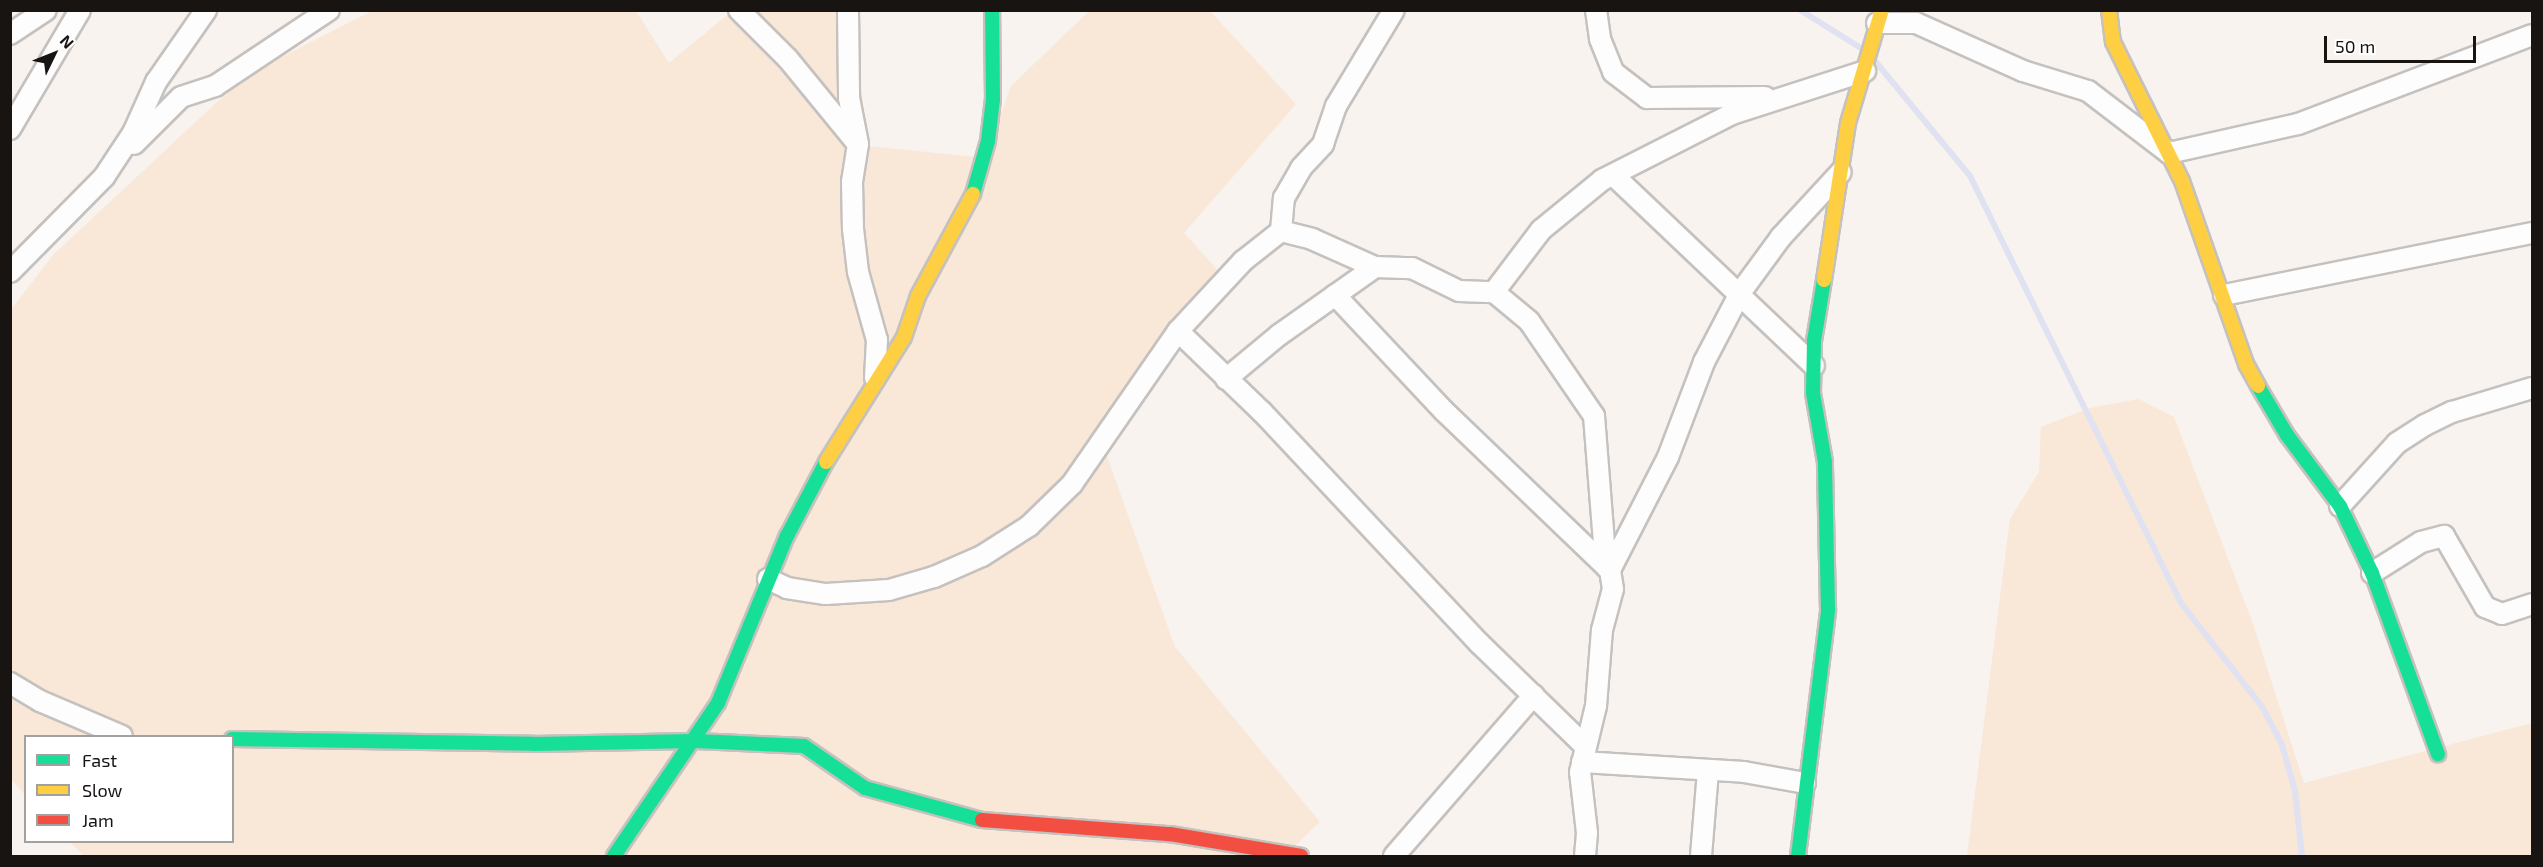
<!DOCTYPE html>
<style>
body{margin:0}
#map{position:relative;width:2543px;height:867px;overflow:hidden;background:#f8f3ef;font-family:"Exo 2",sans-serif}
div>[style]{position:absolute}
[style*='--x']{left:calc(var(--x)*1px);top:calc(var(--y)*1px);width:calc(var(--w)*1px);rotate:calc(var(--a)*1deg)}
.green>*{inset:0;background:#f9e7d7}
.stream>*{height:6px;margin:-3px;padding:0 3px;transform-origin:3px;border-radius:3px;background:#e0e2f2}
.roads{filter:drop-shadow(2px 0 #c5c1be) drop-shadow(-2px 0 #c5c1be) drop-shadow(0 2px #c5c1be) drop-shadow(0 -2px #c5c1be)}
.street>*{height:20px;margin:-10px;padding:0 10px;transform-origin:10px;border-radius:10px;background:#fefdfd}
.fast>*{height:14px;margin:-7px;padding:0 7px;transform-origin:7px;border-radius:7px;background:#16e098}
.slow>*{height:14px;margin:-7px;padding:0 7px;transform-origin:7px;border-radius:7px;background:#ffcf43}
.jam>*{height:14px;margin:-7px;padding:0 7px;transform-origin:7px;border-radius:7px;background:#f24e42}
span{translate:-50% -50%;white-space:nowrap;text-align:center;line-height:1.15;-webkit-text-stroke:4.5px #fff;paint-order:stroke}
.frame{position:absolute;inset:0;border:12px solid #171412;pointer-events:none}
.legend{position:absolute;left:24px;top:735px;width:210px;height:108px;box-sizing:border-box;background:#fff;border:2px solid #a2a1a0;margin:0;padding:8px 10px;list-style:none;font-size:18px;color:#171412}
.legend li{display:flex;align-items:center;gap:12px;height:30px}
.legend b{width:30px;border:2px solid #a2a1a0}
.north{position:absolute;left:24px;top:24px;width:60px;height:60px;-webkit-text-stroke:4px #fff;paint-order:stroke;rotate:47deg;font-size:16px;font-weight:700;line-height:24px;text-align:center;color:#171412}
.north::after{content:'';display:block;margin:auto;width:21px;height:27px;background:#171412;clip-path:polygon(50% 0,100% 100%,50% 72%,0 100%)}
.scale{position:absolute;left:2324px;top:36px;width:152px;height:27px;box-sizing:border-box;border:3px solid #171412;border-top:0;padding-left:8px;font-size:18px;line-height:21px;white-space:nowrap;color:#171412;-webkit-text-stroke:4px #fff;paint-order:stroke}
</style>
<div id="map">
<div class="green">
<i style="clip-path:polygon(372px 11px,636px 11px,669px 63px,732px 11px,854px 11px,867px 146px,985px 158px,1011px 86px,1089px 11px,1210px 11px,1296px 104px,1184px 233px,1225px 278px,1104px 448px,1175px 647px,1320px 822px,1285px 856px,84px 856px,70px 842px,232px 842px,232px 736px,26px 736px,25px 795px,11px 779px,10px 311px,53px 255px,246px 75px)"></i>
<i style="clip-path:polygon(2139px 399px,2174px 417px,2253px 624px,2304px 783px,2532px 723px,2532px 856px,1967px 856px,2010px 519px,2039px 472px,2041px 427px,2090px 408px)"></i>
</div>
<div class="stream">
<i style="--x:1800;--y:10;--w:75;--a:32"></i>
<i style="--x:1875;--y:61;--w:149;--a:50.4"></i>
<i style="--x:1970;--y:176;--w:476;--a:63.7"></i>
<i style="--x:2181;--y:603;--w:133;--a:52"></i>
<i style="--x:2263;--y:708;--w:42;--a:62.8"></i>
<i style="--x:2282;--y:745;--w:48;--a:74.2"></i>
<i style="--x:2295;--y:791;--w:65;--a:83.9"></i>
</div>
<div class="roads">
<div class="street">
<i style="--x:739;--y:10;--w:69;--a:45"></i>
<i style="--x:788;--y:59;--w:106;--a:50.7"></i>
<i style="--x:848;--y:10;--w:88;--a:89.3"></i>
<i style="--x:849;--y:98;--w:47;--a:78.9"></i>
<i style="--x:858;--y:144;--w:38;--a:99"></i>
<i style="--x:852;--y:182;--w:47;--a:88.8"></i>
<i style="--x:853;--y:229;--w:43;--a:83.4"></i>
<i style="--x:858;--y:272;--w:71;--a:74.4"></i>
<i style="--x:877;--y:340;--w:38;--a:93"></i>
<i style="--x:1596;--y:10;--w:29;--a:82"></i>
<i style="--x:1600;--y:39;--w:35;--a:68"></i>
<i style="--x:1613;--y:72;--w:43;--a:37.4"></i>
<i style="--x:1647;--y:98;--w:118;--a:-0.5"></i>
<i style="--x:1877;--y:23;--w:39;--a:0"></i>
<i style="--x:1916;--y:23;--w:117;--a:24.2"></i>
<i style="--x:2023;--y:71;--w:68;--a:17.1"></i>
<i style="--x:2088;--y:91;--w:102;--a:37.4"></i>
<i style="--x:2169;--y:153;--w:132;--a:-12.7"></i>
<i style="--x:2298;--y:124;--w:250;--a:-20.8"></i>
<i style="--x:10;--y:34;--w:43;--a:-33.7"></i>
<i style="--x:10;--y:129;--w:138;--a:-59.5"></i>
<i style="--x:134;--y:144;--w:66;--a:-45"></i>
<i style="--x:181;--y:97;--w:36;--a:-18"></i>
<i style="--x:215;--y:86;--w:137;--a:-33.7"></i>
<i style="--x:1613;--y:175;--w:277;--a:43.5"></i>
<i style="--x:1281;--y:231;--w:33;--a:-85"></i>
<i style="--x:1284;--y:198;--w:34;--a:-60"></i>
<i style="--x:1301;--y:168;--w:33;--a:-47"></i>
<i style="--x:1323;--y:144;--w:40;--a:-71.1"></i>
<i style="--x:1336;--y:106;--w:112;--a:-58.9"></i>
<i style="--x:1281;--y:231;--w:32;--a:14"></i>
<i style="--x:1312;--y:239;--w:69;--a:24"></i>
<i style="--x:10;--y:272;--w:134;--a:-45.3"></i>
<i style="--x:104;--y:177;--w:53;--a:-56.6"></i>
<i style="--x:133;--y:133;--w:56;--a:-65.7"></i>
<i style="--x:156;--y:82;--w:88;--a:-55.2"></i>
<i style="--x:1494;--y:292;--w:45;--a:39.6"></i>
<i style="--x:1529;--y:321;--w:115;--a:55.6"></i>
<i style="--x:1594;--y:416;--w:151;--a:85.5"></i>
<i style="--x:1335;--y:295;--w:159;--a:46.8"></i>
<i style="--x:1444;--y:411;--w:230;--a:43.8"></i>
<i style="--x:2224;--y:295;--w:314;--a:-11.4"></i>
<i style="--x:1178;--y:331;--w:117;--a:44"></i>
<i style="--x:1262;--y:412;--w:317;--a:46.8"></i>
<i style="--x:1479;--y:643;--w:148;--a:44.2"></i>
<i style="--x:1226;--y:379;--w:69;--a:-39.7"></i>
<i style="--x:1279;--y:335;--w:118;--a:-35.3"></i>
<i style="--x:1375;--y:267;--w:37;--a:2"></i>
<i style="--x:1412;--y:268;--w:52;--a:26.1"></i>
<i style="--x:1459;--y:291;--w:35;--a:2"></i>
<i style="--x:1494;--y:292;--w:78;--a:-52.8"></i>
<i style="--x:1541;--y:230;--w:79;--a:-39.3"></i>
<i style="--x:1602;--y:180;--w:146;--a:-26.9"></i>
<i style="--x:1732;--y:114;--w:140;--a:-17.9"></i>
<i style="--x:2340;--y:506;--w:85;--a:-47.9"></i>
<i style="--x:2397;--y:443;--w:33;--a:-33"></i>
<i style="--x:2425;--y:425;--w:30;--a:-26"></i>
<i style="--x:2452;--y:412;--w:84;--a:-16.7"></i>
<i style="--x:2372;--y:573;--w:58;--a:-32.3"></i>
<i style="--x:2421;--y:542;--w:24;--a:-15"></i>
<i style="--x:2444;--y:536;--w:82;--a:60"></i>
<i style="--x:2485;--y:607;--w:18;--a:22"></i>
<i style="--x:2502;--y:614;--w:32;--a:-18"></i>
<i style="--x:768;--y:579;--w:21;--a:25"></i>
<i style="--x:787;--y:588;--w:39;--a:9"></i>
<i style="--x:826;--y:594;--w:63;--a:-3.6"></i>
<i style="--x:889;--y:590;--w:47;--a:-16.1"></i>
<i style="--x:934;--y:577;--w:52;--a:-23.6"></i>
<i style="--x:982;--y:556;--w:56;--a:-32.6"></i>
<i style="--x:1029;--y:526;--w:60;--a:-44.3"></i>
<i style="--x:1072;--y:484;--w:186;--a:-55.3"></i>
<i style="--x:1178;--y:331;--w:96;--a:-47.1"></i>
<i style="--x:1243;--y:261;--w:48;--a:-38.3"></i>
<i style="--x:10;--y:683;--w:35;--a:31"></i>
<i style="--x:40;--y:701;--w:89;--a:23.1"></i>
<i style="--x:1582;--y:762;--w:162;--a:3.5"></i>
<i style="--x:1744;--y:772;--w:62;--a:10.2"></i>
<i style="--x:1394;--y:856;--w:213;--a:-49"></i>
<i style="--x:1585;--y:856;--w:23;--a:-85"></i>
<i style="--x:1587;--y:833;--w:61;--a:-96.5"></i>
<i style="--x:1580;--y:772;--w:68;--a:-76.4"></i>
<i style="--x:1596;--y:706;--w:76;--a:-85.5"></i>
<i style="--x:1602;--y:630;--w:42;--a:-75"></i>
<i style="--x:1613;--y:589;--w:19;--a:-99"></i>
<i style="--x:1610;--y:570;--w:127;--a:-62.8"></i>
<i style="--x:1668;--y:457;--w:102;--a:-69.2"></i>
<i style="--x:1704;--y:362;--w:78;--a:-62.4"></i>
<i style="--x:1740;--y:293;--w:69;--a:-53.8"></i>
<i style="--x:1781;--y:237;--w:88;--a:-47.3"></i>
<i style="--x:1701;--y:856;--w:85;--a:-85.3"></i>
</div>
<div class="fast">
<i style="--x:973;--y:194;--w:55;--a:-74.2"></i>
<i style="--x:988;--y:141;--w:42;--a:-83.2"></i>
<i style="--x:993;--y:99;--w:89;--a:-90.6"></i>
<i style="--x:2258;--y:386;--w:57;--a:59.4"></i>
<i style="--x:2287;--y:435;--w:89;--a:53.3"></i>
<i style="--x:2340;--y:506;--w:74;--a:64.5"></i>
<i style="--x:2372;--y:573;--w:193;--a:70"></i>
<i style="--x:232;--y:739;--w:302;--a:0.9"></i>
<i style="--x:534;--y:744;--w:161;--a:-1.1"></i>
<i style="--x:695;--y:741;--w:109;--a:2.6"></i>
<i style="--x:804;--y:746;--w:74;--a:34.5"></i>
<i style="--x:865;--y:788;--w:121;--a:15.3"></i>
<i style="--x:614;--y:856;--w:185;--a:-55.8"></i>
<i style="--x:718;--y:703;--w:181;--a:-67.6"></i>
<i style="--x:787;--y:536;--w:84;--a:-62.2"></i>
<i style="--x:1798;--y:856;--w:248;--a:-83"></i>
<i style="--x:1828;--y:610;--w:148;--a:-91.2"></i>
<i style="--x:1825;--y:462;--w:70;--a:-99.9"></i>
<i style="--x:1813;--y:393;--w:52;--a:-88.9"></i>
<i style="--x:1814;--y:341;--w:62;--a:-80.7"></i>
</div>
<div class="slow">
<i style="--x:2109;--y:10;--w:32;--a:83"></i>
<i style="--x:2113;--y:42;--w:155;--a:63.6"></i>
<i style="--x:2182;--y:181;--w:194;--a:70.7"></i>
<i style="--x:2246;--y:364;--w:25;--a:61"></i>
<i style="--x:1824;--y:280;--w:159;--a:-81.3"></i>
<i style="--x:1848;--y:123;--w:118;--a:-73.3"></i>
<i style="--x:826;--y:462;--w:147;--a:-58"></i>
<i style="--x:904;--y:337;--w:43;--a:-71.1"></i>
<i style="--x:918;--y:296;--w:116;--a:-61.7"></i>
</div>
<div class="jam">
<i style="--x:982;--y:820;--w:189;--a:4.3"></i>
<i style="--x:1170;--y:834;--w:133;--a:9.5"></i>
</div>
</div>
<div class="frame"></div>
<ul class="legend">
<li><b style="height:8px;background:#16e098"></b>Fast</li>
<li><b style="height:8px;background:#ffcf43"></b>Slow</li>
<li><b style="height:8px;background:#f24e42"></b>Jam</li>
</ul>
<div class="north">N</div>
<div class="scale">50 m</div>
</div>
